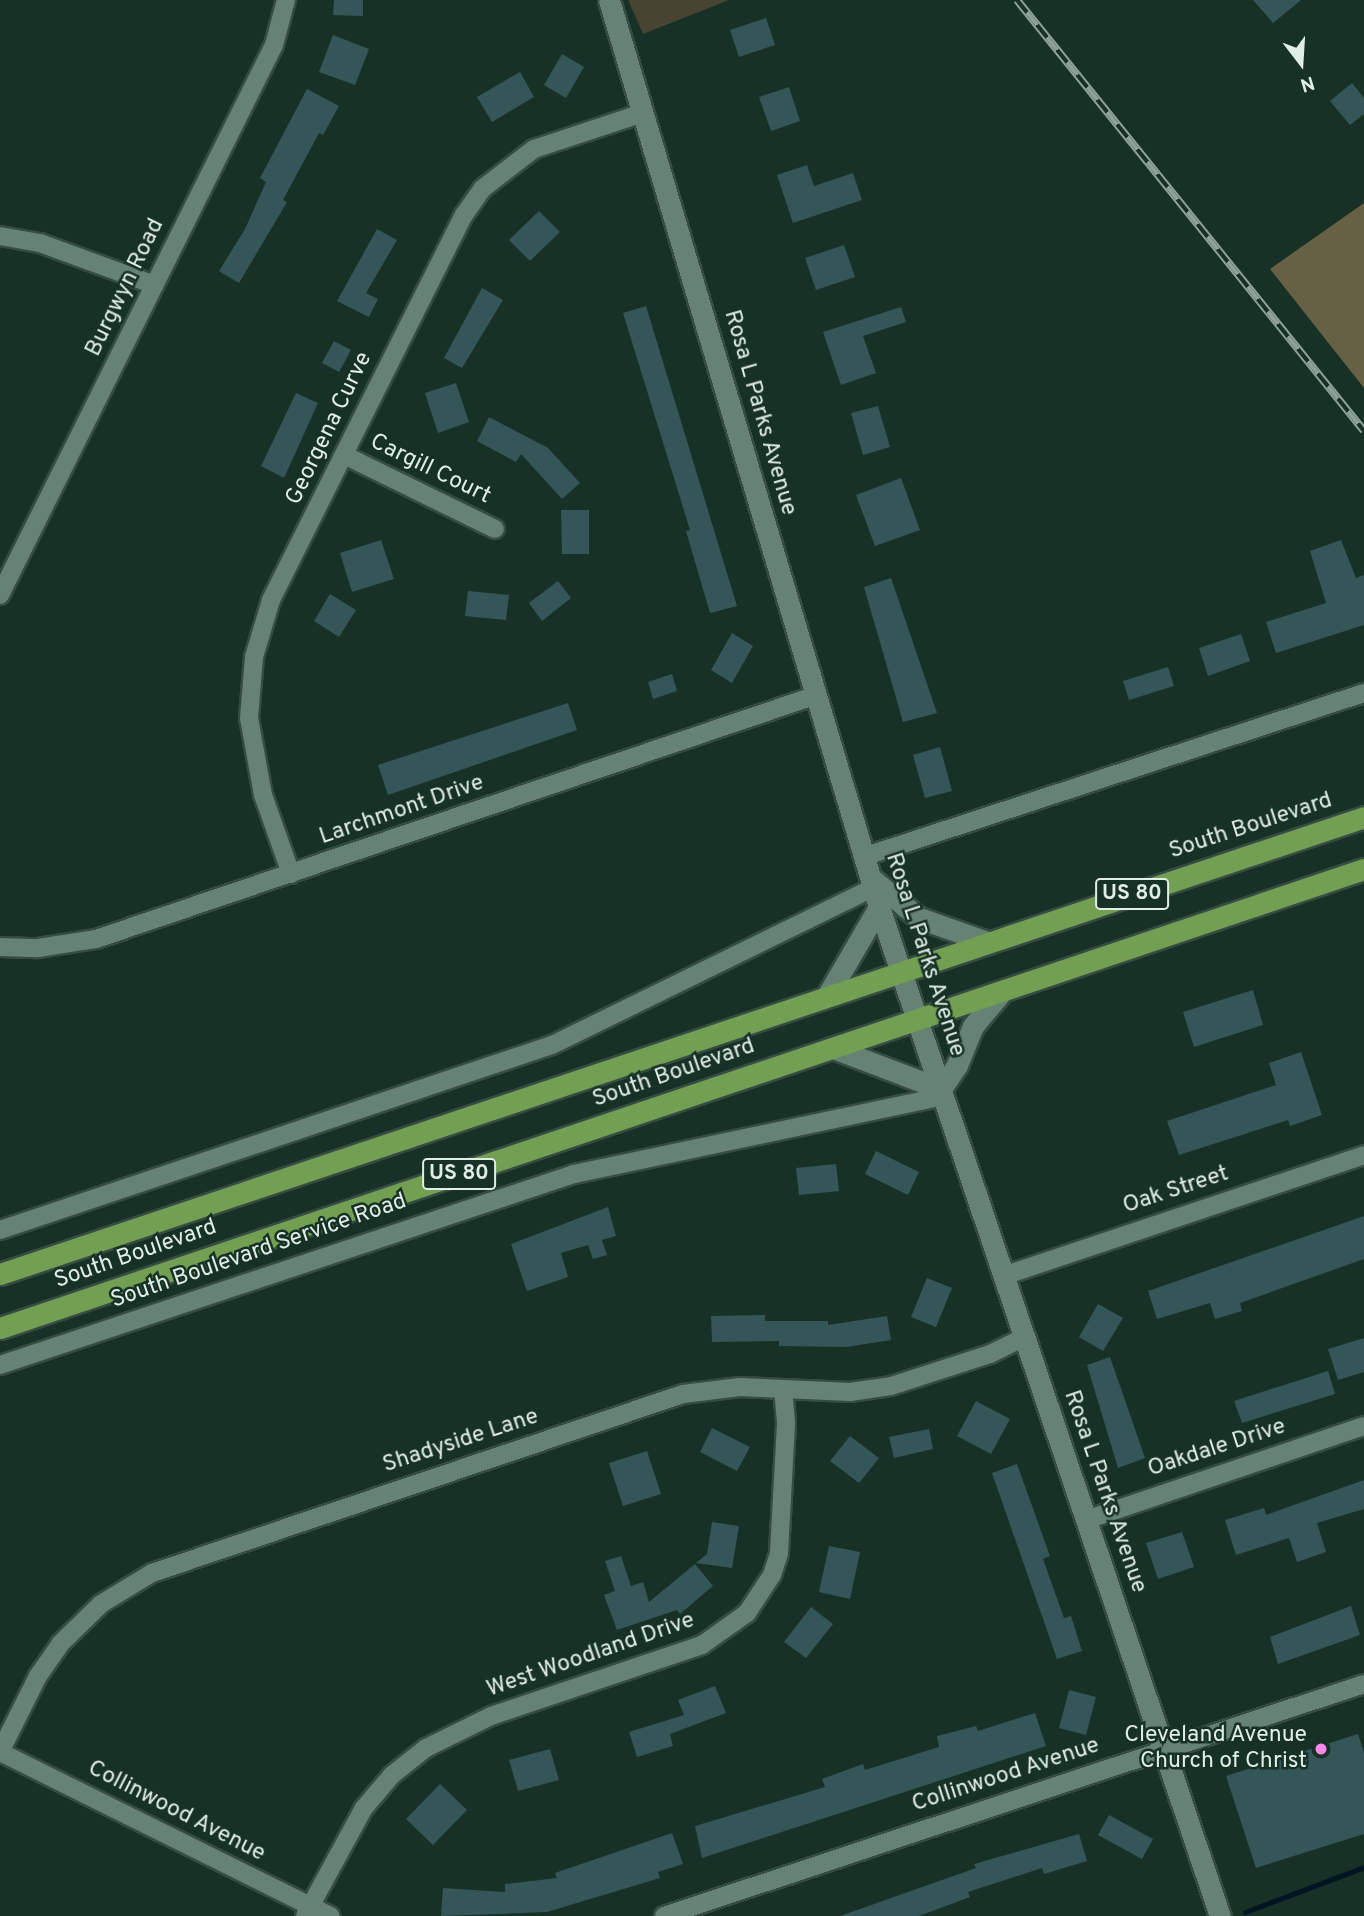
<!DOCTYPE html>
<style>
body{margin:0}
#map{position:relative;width:1364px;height:1916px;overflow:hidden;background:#173126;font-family:Overpass,sans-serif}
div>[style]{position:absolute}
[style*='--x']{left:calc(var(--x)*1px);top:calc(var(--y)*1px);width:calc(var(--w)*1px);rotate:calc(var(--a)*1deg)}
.green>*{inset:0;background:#474432}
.forest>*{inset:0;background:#666144}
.stream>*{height:5px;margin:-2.5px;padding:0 2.5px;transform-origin:2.5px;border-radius:2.5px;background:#001421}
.building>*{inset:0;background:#355658}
.roads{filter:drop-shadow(2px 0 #364c43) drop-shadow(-2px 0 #364c43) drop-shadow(0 2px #364c43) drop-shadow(0 -2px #364c43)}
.minor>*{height:18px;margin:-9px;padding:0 9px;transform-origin:9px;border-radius:9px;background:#658275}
.tertiary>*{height:21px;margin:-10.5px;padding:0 10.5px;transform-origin:10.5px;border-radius:10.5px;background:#658275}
.trunk>*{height:21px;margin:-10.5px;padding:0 10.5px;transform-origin:10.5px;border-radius:10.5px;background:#729f52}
.rail>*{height:8px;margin-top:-4px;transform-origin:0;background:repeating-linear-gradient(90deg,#173126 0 16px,#8da198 0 32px);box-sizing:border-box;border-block:2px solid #8da198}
.dots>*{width:19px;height:19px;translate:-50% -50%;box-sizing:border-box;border:4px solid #173126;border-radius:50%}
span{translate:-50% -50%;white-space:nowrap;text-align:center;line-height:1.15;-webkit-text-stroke:5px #173126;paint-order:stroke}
.shield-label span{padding:2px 5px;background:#173126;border:2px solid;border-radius:5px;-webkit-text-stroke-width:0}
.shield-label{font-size:21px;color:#dfeee7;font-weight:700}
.street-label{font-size:23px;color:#dfeee7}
.poi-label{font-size:23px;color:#dfeee7}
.right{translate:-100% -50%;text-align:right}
.north{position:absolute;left:1266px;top:28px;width:70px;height:70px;-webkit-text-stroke:5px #173126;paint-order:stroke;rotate:163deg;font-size:19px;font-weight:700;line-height:28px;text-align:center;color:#dfeee7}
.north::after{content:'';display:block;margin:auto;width:24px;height:32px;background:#dfeee7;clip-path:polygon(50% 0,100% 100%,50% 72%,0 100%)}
</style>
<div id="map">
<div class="green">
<i style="clip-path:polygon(628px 0,729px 0,643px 34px)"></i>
</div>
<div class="forest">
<i style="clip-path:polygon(1364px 203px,1364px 388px,1270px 269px)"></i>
</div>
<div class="stream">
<i style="--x:1245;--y:1912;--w:127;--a:-20.7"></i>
</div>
<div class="building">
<i style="clip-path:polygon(334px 0,363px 0,363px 16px,333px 15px)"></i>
<i style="clip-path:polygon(1253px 0,1301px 0,1273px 23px)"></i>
<i style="clip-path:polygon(766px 18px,775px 45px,739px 57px,730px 30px)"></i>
<i style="clip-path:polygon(333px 35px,369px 49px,355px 85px,319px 72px)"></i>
<i style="clip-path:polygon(562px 54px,584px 67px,566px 98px,544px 85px)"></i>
<i style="clip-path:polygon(520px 72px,534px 97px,492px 122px,477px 97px)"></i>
<i style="clip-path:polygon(1352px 83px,1364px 98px,1364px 114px,1350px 125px,1330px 101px)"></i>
<i style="clip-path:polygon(789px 87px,800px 121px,771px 131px,759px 97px)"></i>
<i style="clip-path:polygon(307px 89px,339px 106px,323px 135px,319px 133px,283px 200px,287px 202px,239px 283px,219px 271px,245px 229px,266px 182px,260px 178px)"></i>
<i style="clip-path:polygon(807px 165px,814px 186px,853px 173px,862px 200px,793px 223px,777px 175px)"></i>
<i style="clip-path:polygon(539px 211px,560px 232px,530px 261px,509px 240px)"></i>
<i style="clip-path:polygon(377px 229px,397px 240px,366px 293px,378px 299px,369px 317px,337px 301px)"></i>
<i style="clip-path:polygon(844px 245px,855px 277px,816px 290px,805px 258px)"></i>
<i style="clip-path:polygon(482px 288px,503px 300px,462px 368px,444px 358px)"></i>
<i style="clip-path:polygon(646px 306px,737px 606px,710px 613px,686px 531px,690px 530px,623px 313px)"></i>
<i style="clip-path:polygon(901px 307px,906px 322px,863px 336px,876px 373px,841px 385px,823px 332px)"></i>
<i style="clip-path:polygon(334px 341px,351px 350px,339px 372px,322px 363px)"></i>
<i style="clip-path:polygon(456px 383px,469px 422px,438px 433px,425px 393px)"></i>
<i style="clip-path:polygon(296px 393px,318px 403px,284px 478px,261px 466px)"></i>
<i style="clip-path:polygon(878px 406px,890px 447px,863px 455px,851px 413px)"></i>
<i style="clip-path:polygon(489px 417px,548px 448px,580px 483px,562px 499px,521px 454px,516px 462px,477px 441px)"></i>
<i style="clip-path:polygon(901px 478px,920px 530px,875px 546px,856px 495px)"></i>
<i style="clip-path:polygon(561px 510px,589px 510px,589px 554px,562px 554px)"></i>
<i style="clip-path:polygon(381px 540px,394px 579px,352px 592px,340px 553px)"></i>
<i style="clip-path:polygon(1341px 540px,1356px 578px,1364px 575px,1364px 625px,1276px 653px,1266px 622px,1326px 603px,1310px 551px)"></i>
<i style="clip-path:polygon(891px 578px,937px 713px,903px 722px,864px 587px)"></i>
<i style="clip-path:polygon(558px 581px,571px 598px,542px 621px,529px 603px)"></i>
<i style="clip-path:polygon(468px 591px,509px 595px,506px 620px,465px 616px)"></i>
<i style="clip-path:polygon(330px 594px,356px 610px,339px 637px,314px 621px)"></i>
<i style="clip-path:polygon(732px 633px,753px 646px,732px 683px,711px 670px)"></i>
<i style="clip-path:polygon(1241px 634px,1250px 661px,1208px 676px,1199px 648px)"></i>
<i style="clip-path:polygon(1168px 667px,1174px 686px,1129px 700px,1123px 681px)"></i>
<i style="clip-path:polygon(672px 674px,677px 691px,653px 699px,648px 682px)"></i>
<i style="clip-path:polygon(568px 703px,577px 730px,388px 795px,378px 765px)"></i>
<i style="clip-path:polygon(940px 747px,952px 791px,925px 798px,913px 755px)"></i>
<i style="clip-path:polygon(1253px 990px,1263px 1025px,1194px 1047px,1183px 1012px)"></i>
<i style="clip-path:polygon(1301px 1052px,1322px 1115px,1290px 1126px,1288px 1120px,1179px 1155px,1167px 1121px,1276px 1085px,1269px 1063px)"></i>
<i style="clip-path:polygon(876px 1151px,919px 1172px,908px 1195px,865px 1174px)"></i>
<i style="clip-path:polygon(836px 1164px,839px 1191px,799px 1195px,796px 1168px)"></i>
<i style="clip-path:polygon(608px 1207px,616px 1236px,602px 1240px,607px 1255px,593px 1259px,588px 1245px,561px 1253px,568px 1277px,527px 1291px,511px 1244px)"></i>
<i style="clip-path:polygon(1364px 1216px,1364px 1259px,1240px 1303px,1242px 1311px,1215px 1319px,1210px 1303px,1157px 1319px,1148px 1291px)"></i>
<i style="clip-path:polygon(927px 1278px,952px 1288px,936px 1327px,911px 1317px)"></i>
<i style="clip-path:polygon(1098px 1304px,1123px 1318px,1103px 1351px,1079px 1337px)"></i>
<i style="clip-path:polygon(765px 1315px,765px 1321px,828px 1321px,828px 1325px,887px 1316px,891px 1340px,846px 1347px,779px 1346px,779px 1341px,712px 1342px,711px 1316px)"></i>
<i style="clip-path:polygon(1364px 1338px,1364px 1372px,1338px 1380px,1328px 1349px)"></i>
<i style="clip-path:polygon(1110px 1357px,1145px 1458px,1118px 1468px,1087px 1365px)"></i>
<i style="clip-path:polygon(1328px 1371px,1335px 1394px,1242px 1423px,1234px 1401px)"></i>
<i style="clip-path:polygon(976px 1401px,1010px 1419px,991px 1454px,957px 1436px)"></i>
<i style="clip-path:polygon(712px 1428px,750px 1447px,737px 1471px,700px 1452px)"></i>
<i style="clip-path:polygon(929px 1429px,933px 1449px,894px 1458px,889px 1437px)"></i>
<i style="clip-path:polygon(850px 1436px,879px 1458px,859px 1483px,830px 1461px)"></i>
<i style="clip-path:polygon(647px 1451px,661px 1494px,623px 1506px,609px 1463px)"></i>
<i style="clip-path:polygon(1017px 1464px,1050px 1556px,1043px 1559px,1064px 1618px,1071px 1616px,1082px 1651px,1057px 1659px,992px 1473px)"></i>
<i style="clip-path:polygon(1364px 1480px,1364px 1509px,1317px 1523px,1326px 1552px,1297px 1562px,1289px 1538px,1236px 1555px,1225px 1520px,1264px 1508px,1266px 1515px)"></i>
<i style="clip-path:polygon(712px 1522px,739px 1526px,732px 1568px,696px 1563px,707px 1554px)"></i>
<i style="clip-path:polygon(1182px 1532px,1194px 1567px,1158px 1579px,1146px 1543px)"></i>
<i style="clip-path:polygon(829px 1546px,860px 1552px,850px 1599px,819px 1592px)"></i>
<i style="clip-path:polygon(621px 1556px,631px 1586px,643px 1582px,649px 1602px,695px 1564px,713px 1586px,680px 1614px,677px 1610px,617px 1630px,604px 1595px,615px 1591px,605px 1561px)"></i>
<i style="clip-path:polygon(1351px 1606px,1360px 1635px,1278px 1664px,1270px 1637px)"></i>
<i style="clip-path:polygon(811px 1607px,833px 1624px,806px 1658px,784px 1642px)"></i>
<i style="clip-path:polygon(715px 1686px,726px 1713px,670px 1734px,673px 1746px,637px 1757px,629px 1732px,684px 1715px,678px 1700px)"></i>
<i style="clip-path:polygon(1069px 1690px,1096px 1697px,1086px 1735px,1059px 1728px)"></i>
<i style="clip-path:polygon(1035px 1713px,1046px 1746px,702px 1858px,695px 1826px,825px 1787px,822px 1779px,863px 1764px,865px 1770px,939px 1747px,937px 1736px,976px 1726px,978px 1731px)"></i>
<i style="clip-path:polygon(1358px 1734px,1364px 1753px,1364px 1834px,1256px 1868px,1226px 1776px)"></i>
<i style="clip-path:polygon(550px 1749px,559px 1780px,518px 1791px,509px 1760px)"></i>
<i style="clip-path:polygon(440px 1784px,467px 1810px,433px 1845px,406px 1819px)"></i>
<i style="clip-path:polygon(1109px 1815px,1153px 1839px,1142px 1859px,1098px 1835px)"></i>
<i style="clip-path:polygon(672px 1833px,683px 1864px,658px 1872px,660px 1878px,547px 1912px,441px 1916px,443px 1888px,505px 1892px,505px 1884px,557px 1878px,555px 1873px)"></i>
<i style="clip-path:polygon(1079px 1834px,1087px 1861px,1044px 1874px,1042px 1868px,968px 1892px,970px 1897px,919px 1916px,840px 1916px,976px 1868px,974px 1864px)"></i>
</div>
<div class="roads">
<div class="minor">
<i style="--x:0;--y:236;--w:41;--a:9.9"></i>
<i style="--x:40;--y:243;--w:122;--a:20.1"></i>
<i style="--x:344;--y:455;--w:168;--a:26.1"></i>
<i style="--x:0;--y:595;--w:614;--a:-63.52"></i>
<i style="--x:274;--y:45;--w:47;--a:-75.1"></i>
<i style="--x:863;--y:857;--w:527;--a:-18.13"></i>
<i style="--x:291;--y:874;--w:84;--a:-109.5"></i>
<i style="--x:263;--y:795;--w:78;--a:-100.3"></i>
<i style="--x:249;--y:718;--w:61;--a:-85.3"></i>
<i style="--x:254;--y:657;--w:59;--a:-73.4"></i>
<i style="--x:271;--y:600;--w:431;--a:-63.4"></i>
<i style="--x:464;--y:215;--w:32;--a:-55"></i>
<i style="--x:482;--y:189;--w:66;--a:-37.6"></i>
<i style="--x:534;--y:149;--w:115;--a:-18.3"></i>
<i style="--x:0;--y:947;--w:38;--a:2"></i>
<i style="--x:38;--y:948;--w:59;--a:-8.8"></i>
<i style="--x:96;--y:939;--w:758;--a:-18.7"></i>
<i style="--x:0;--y:1230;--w:582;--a:-18.53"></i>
<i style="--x:552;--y:1045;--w:357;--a:-26.1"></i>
<i style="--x:1003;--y:1276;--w:381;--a:-18.5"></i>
<i style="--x:0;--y:1365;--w:605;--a:-18.4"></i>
<i style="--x:574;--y:1174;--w:378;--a:-11.9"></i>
<i style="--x:1086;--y:1520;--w:293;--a:-18.7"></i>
<i style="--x:0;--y:1752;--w:85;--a:-63.4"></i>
<i style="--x:38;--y:1676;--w:39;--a:-55"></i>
<i style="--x:60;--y:1644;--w:57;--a:-44.3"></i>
<i style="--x:101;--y:1604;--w:60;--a:-31.3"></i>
<i style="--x:152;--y:1573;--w:560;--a:-18.63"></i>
<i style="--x:683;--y:1394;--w:57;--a:-7"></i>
<i style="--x:740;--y:1387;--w:110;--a:2.6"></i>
<i style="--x:850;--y:1392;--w:41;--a:-8.3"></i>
<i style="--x:891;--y:1386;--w:104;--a:-17.9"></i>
<i style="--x:990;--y:1354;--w:37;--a:-26"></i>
<i style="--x:0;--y:1752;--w:369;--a:26.4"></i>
<i style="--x:305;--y:1916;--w:123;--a:-61.4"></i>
<i style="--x:364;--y:1808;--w:43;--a:-49.7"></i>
<i style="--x:392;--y:1775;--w:43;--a:-38.5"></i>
<i style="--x:426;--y:1748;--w:72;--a:-26.2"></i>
<i style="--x:491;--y:1716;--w:223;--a:-18.6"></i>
<i style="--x:702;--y:1645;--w:55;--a:-35.4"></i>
<i style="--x:747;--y:1613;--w:45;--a:-56.7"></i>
<i style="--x:772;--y:1575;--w:23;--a:-72"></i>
<i style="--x:779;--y:1553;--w:131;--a:-86.9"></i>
<i style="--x:786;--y:1422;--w:32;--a:-95"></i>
<i style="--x:664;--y:1916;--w:737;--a:-18.34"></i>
</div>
<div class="tertiary">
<i style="--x:609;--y:0;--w:946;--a:73.42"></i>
<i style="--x:879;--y:907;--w:1065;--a:71.33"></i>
<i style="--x:872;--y:879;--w:61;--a:39.7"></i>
<i style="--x:919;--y:918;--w:72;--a:19.4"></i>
<i style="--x:827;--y:996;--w:103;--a:-59.7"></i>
<i style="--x:833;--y:1048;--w:116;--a:20.8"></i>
<i style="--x:941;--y:1089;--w:29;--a:-56"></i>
<i style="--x:957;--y:1065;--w:42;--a:-67.7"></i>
<i style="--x:973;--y:1026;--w:40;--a:-50"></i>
</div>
<div class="trunk">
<i style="--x:0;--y:1274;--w:1439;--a:-18.52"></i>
<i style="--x:0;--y:1328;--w:1439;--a:-18.6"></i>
</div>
</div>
<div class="rail">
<i style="--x:1017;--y:0;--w:553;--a:51.16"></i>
</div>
<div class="dots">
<i style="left:1321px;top:1749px;background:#f987e9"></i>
</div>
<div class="shield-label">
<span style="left:1132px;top:894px">US 80</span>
<span style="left:459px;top:1174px">US 80</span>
</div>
<div class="street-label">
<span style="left:126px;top:288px;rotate:-64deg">Burgwyn Road</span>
<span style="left:759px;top:413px;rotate:74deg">Rosa L Parks Avenue</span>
<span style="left:330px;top:429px;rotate:-64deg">Georgena Curve</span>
<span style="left:430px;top:470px;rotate:26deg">Cargill Court</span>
<span style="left:402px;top:811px;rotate:-19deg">Larchmont Drive</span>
<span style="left:1251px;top:827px;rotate:-18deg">South Boulevard</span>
<span style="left:924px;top:955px;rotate:72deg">Rosa L Parks Avenue</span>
<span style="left:674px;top:1074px;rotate:-19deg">South Boulevard</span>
<span style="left:1176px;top:1191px;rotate:-18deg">Oak Street</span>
<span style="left:259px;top:1252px;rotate:-19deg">South Boulevard Service Road</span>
<span style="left:136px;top:1255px;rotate:-19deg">South Boulevard</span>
<span style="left:461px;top:1442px;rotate:-18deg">Shadyside Lane</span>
<span style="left:1217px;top:1449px;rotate:-18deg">Oakdale Drive</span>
<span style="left:1104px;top:1492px;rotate:71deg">Rosa L Parks Avenue</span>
<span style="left:591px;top:1656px;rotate:-19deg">West Woodland Drive</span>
<span style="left:1006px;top:1776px;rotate:-18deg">Collinwood Avenue</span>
<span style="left:176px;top:1812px;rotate:27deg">Collinwood Avenue</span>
</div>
<div class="poi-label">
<span class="right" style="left:1307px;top:1749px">Cleveland Avenue<br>Church of Christ</span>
</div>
<div class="north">N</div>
</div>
